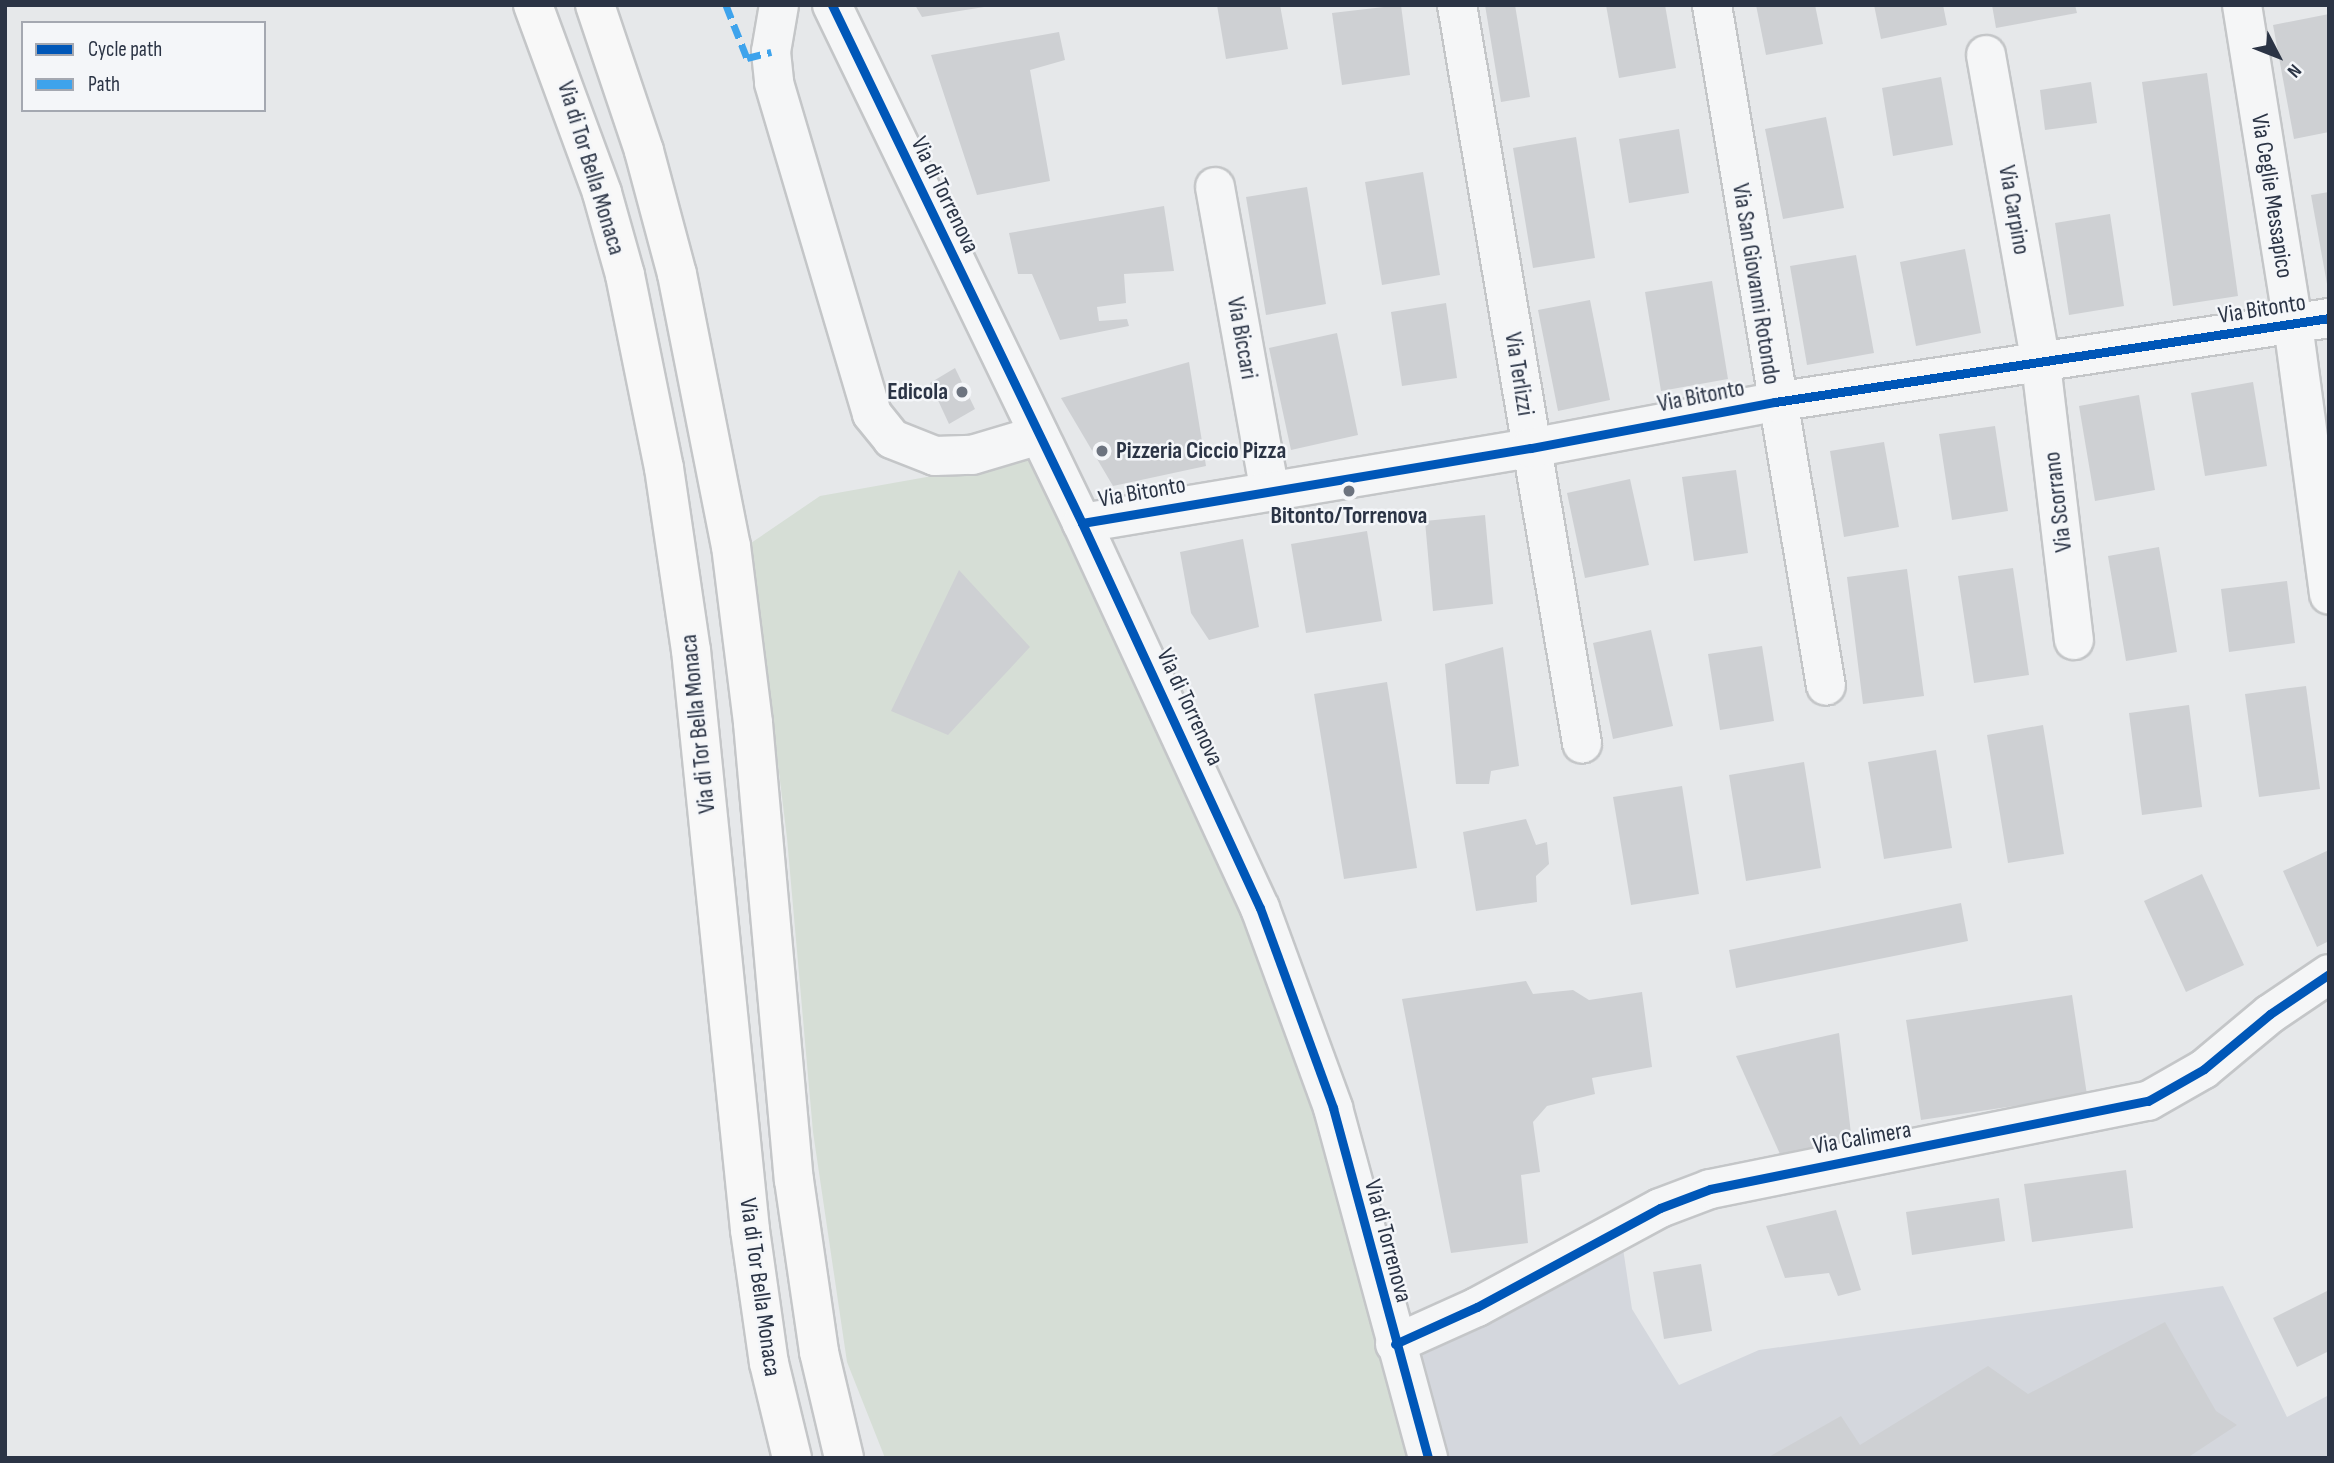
<!DOCTYPE html>
<style>
body{margin:0}
#map{position:relative;width:2334px;height:1463px;overflow:hidden;background:#e6e8ea;font-family:"Sofia Sans Condensed",sans-serif}
div>[style]{position:absolute}
[style*='--x']{left:calc(var(--x)*1px);top:calc(var(--y)*1px);width:calc(var(--w)*1px);rotate:calc(var(--a)*1deg)}
.built>*{inset:0;background:#d4d7dd}
.green>*{inset:0;background:#d6ded6}
.building>*{inset:0;background:#ced0d3}
.roads{filter:drop-shadow(2px 0 #c4c6c8) drop-shadow(-2px 0 #c4c6c8) drop-shadow(0 2px #c4c6c8) drop-shadow(0 -2px #c4c6c8)}
.minor>*{height:38px;margin:-19px;padding:0 19px;transform-origin:19px;border-radius:19px;background:#f5f6f7}
.major>*{height:38px;margin:-19px;padding:0 19px;transform-origin:19px;border-radius:19px;background:#f8f8f8}
.quiet>*{height:7px;margin-top:-3.5px;transform-origin:0;background:repeating-linear-gradient(90deg,#3ea3ec 0 14px,transparent 0 21px)}
.cycleway>*{height:9px;margin:-4.5px;padding:0 4.5px;transform-origin:4.5px;border-radius:4.5px;background:#0057b8}
.dots>*{width:19px;height:19px;translate:-50% -50%;box-sizing:border-box;border:4px solid #f4f6f9;border-radius:50%}
span{translate:-50% -50%;white-space:nowrap;text-align:center;line-height:1.15;-webkit-text-stroke:5px #f4f6f9;paint-order:stroke}
.street-label{font-size:24px;color:#2b3445}
.poi-label{font-size:24px;color:#2b3445;font-weight:700}
.right{translate:-100% -50%;text-align:right}
.left{translate:0 -50%;text-align:left}
.frame{position:absolute;inset:0;border:7px solid #2b3445;pointer-events:none}
.legend{position:absolute;left:21px;top:21px;width:245px;height:91px;box-sizing:border-box;background:#f4f6f9;border:2px solid #a4a8b1;margin:0;padding:9px 12px;list-style:none;font-size:21px;color:#2b3445}
.legend li{display:flex;align-items:center;gap:14px;height:35px}
.legend b{width:35px;border:2px solid #a4a8b1}
.north{position:absolute;left:2243px;top:21px;width:70px;height:70px;-webkit-text-stroke:5px #f4f6f9;paint-order:stroke;rotate:132deg;font-size:19px;font-weight:700;line-height:28px;text-align:center;color:#2b3445}
.north::after{content:'';display:block;margin:auto;width:24px;height:32px;background:#2b3445;clip-path:polygon(50% 0,100% 100%,50% 72%,0 100%)}
</style>
<div id="map">
<div class="built">
<i style="clip-path:polygon(1620px 1228px,1632px 1309px,1679px 1385px,1759px 1350px,2223px 1286px,2287px 1417px,2329px 1395px,2329px 1458px,1428px 1458px,1401px 1363px)"></i>
</div>
<div class="green">
<i style="clip-path:polygon(1050px 455px,1241px 866px,1428px 1458px,885px 1458px,847px 1362px,813px 1132px,787px 838px,751px 543px,820px 496px)"></i>
</div>
<div class="building">
<i style="clip-path:polygon(915px 5px,984px 5px,984px 7px,922px 17px)"></i>
<i style="clip-path:polygon(1217px 5px,1280px 5px,1288px 49px,1226px 59px)"></i>
<i style="clip-path:polygon(1401px 5px,1410px 75px,1342px 85px,1332px 13px)"></i>
<i style="clip-path:polygon(1485px 5px,1515px 5px,1530px 97px,1501px 102px)"></i>
<i style="clip-path:polygon(1606px 5px,1665px 5px,1676px 68px,1619px 78px)"></i>
<i style="clip-path:polygon(1756px 5px,1815px 5px,1823px 44px,1766px 55px)"></i>
<i style="clip-path:polygon(1874px 5px,1943px 5px,1947px 25px,1881px 39px)"></i>
<i style="clip-path:polygon(1992px 5px,2075px 5px,2077px 13px,1996px 28px)"></i>
<i style="clip-path:polygon(2329px 14px,2329px 132px,2294px 139px,2273px 25px)"></i>
<i style="clip-path:polygon(1059px 32px,1065px 60px,1030px 70px,1050px 181px,977px 195px,931px 55px)"></i>
<i style="clip-path:polygon(2207px 73px,2238px 296px,2173px 306px,2142px 82px)"></i>
<i style="clip-path:polygon(1941px 77px,1953px 145px,1893px 156px,1882px 88px)"></i>
<i style="clip-path:polygon(2091px 82px,2097px 123px,2045px 130px,2040px 90px)"></i>
<i style="clip-path:polygon(1826px 117px,1844px 208px,1783px 219px,1765px 129px)"></i>
<i style="clip-path:polygon(1679px 129px,1689px 193px,1629px 203px,1619px 139px)"></i>
<i style="clip-path:polygon(1576px 137px,1595px 258px,1533px 268px,1513px 148px)"></i>
<i style="clip-path:polygon(1423px 172px,1440px 275px,1382px 285px,1365px 182px)"></i>
<i style="clip-path:polygon(1307px 187px,1326px 304px,1266px 315px,1246px 197px)"></i>
<i style="clip-path:polygon(2329px 192px,2329px 284px,2327px 284px,2311px 195px)"></i>
<i style="clip-path:polygon(1164px 206px,1174px 271px,1124px 274px,1126px 303px,1097px 307px,1099px 321px,1127px 319px,1129px 326px,1060px 340px,1032px 274px,1018px 274px,1009px 233px)"></i>
<i style="clip-path:polygon(2110px 214px,2124px 306px,2069px 315px,2055px 223px)"></i>
<i style="clip-path:polygon(1965px 249px,1981px 333px,1916px 346px,1900px 262px)"></i>
<i style="clip-path:polygon(1856px 255px,1874px 353px,1807px 365px,1790px 266px)"></i>
<i style="clip-path:polygon(1712px 281px,1728px 379px,1661px 391px,1645px 292px)"></i>
<i style="clip-path:polygon(1590px 300px,1610px 400px,1558px 411px,1538px 310px)"></i>
<i style="clip-path:polygon(1446px 303px,1457px 378px,1402px 386px,1391px 312px)"></i>
<i style="clip-path:polygon(1337px 333px,1358px 435px,1291px 450px,1269px 348px)"></i>
<i style="clip-path:polygon(1189px 362px,1206px 466px,1113px 486px,1061px 398px)"></i>
<i style="clip-path:polygon(955px 368px,975px 409px,949px 424px,930px 383px)"></i>
<i style="clip-path:polygon(2253px 382px,2267px 466px,2205px 476px,2191px 393px)"></i>
<i style="clip-path:polygon(2139px 395px,2155px 490px,2095px 501px,2079px 406px)"></i>
<i style="clip-path:polygon(1995px 426px,2008px 511px,1952px 520px,1939px 434px)"></i>
<i style="clip-path:polygon(1884px 442px,1899px 527px,1844px 537px,1830px 451px)"></i>
<i style="clip-path:polygon(1736px 470px,1748px 553px,1694px 561px,1682px 477px)"></i>
<i style="clip-path:polygon(1630px 479px,1649px 565px,1585px 578px,1567px 493px)"></i>
<i style="clip-path:polygon(1485px 515px,1493px 604px,1433px 611px,1425px 521px)"></i>
<i style="clip-path:polygon(1367px 531px,1382px 621px,1306px 633px,1291px 544px)"></i>
<i style="clip-path:polygon(1243px 539px,1259px 627px,1209px 640px,1191px 613px,1180px 552px)"></i>
<i style="clip-path:polygon(2159px 547px,2177px 652px,2126px 661px,2108px 556px)"></i>
<i style="clip-path:polygon(2013px 568px,2029px 675px,1974px 683px,1958px 576px)"></i>
<i style="clip-path:polygon(1907px 569px,1924px 696px,1863px 704px,1847px 577px)"></i>
<i style="clip-path:polygon(959px 570px,1030px 647px,948px 735px,891px 711px)"></i>
<i style="clip-path:polygon(2287px 581px,2295px 643px,2229px 652px,2221px 589px)"></i>
<i style="clip-path:polygon(1651px 630px,1673px 726px,1613px 739px,1593px 643px)"></i>
<i style="clip-path:polygon(1762px 646px,1774px 721px,1720px 730px,1708px 654px)"></i>
<i style="clip-path:polygon(1503px 647px,1519px 766px,1491px 771px,1489px 784px,1456px 784px,1445px 664px)"></i>
<i style="clip-path:polygon(1387px 682px,1417px 868px,1344px 879px,1314px 694px)"></i>
<i style="clip-path:polygon(2306px 686px,2320px 789px,2259px 797px,2245px 694px)"></i>
<i style="clip-path:polygon(2189px 705px,2202px 807px,2142px 815px,2129px 713px)"></i>
<i style="clip-path:polygon(2043px 725px,2064px 854px,2008px 863px,1987px 735px)"></i>
<i style="clip-path:polygon(1936px 750px,1952px 848px,1884px 859px,1868px 762px)"></i>
<i style="clip-path:polygon(1804px 762px,1821px 868px,1746px 881px,1729px 775px)"></i>
<i style="clip-path:polygon(1682px 786px,1699px 894px,1631px 905px,1613px 797px)"></i>
<i style="clip-path:polygon(1526px 819px,1536px 845px,1547px 842px,1549px 864px,1536px 876px,1537px 902px,1476px 911px,1463px 832px)"></i>
<i style="clip-path:polygon(2329px 850px,2329px 941px,2317px 947px,2283px 871px)"></i>
<i style="clip-path:polygon(2202px 874px,2244px 965px,2186px 992px,2144px 901px)"></i>
<i style="clip-path:polygon(1961px 903px,1968px 941px,1736px 988px,1729px 950px)"></i>
<i style="clip-path:polygon(1526px 981px,1533px 994px,1573px 990px,1589px 1000px,1642px 992px,1652px 1067px,1592px 1078px,1595px 1094px,1547px 1106px,1533px 1122px,1540px 1172px,1521px 1175px,1528px 1243px,1451px 1253px,1402px 999px)"></i>
<i style="clip-path:polygon(2072px 995px,2087px 1095px,1921px 1120px,1906px 1020px)"></i>
<i style="clip-path:polygon(1839px 1033px,1852px 1142px,1780px 1154px,1736px 1056px)"></i>
<i style="clip-path:polygon(2126px 1170px,2133px 1228px,2032px 1242px,2024px 1184px)"></i>
<i style="clip-path:polygon(1999px 1198px,2005px 1241px,1912px 1255px,1906px 1212px)"></i>
<i style="clip-path:polygon(1836px 1210px,1861px 1290px,1838px 1296px,1829px 1273px,1785px 1278px,1766px 1226px)"></i>
<i style="clip-path:polygon(1701px 1264px,1712px 1331px,1664px 1339px,1653px 1272px)"></i>
<i style="clip-path:polygon(2329px 1290px,2329px 1351px,2297px 1367px,2273px 1318px)"></i>
<i style="clip-path:polygon(2165px 1322px,2216px 1411px,2237px 1425px,2187px 1458px,1767px 1458px,1841px 1416px,1860px 1445px,1988px 1366px,2028px 1394px)"></i>
</div>
<div class="roads">
<div class="minor">
<i style="--x:779;--y:5;--w:48;--a:99.7"></i>
<i style="--x:771;--y:52;--w:31;--a:84"></i>
<i style="--x:774;--y:83;--w:345;--a:73.5"></i>
<i style="--x:872;--y:414;--w:32;--a:51"></i>
<i style="--x:892;--y:439;--w:46;--a:21.6"></i>
<i style="--x:935;--y:456;--w:37;--a:-2"></i>
<i style="--x:972;--y:455;--w:70;--a:-16.6"></i>
<i style="--x:832;--y:5;--w:575;--a:64.24"></i>
<i style="--x:1082;--y:523;--w:424;--a:65.2"></i>
<i style="--x:1260;--y:908;--w:213;--a:69.9"></i>
<i style="--x:1333;--y:1108;--w:363;--a:74.8"></i>
<i style="--x:1457;--y:5;--w:749;--a:80.39"></i>
<i style="--x:1712;--y:5;--w:690;--a:80.5"></i>
<i style="--x:2242;--y:5;--w:323;--a:80.9"></i>
<i style="--x:2293;--y:324;--w:273;--a:82.4"></i>
<i style="--x:1986;--y:55;--w:314;--a:79.9"></i>
<i style="--x:2041;--y:364;--w:278;--a:83.2"></i>
<i style="--x:1215;--y:187;--w:306;--a:79.8"></i>
<i style="--x:1082;--y:523;--w:455;--a:-9.5"></i>
<i style="--x:1531;--y:448;--w:248;--a:-10.7"></i>
<i style="--x:1775;--y:402;--w:560;--a:-8.62"></i>
<i style="--x:1395;--y:1344;--w:90;--a:-24.3"></i>
<i style="--x:1477;--y:1307;--w:208;--a:-28.4"></i>
<i style="--x:1660;--y:1208;--w:53;--a:-20.8"></i>
<i style="--x:1710;--y:1189;--w:447;--a:-11.4"></i>
<i style="--x:2148;--y:1101;--w:64;--a:-29.7"></i>
<i style="--x:2204;--y:1069;--w:86;--a:-39.8"></i>
<i style="--x:2270;--y:1014;--w:71;--a:-34.1"></i>
</div>
<div class="major">
<i style="--x:533;--y:5;--w:200;--a:69.8"></i>
<i style="--x:602;--y:193;--w:85;--a:74.3"></i>
<i style="--x:625;--y:275;--w:197;--a:78.6"></i>
<i style="--x:664;--y:468;--w:184;--a:81.6"></i>
<i style="--x:691;--y:650;--w:583;--a:84.19"></i>
<i style="--x:750;--y:1230;--w:134;--a:81.9"></i>
<i style="--x:769;--y:1363;--w:98;--a:76.4"></i>
<i style="--x:595;--y:5;--w:154;--a:71.4"></i>
<i style="--x:644;--y:151;--w:127;--a:75"></i>
<i style="--x:677;--y:274;--w:277;--a:78.8"></i>
<i style="--x:731;--y:546;--w:178;--a:82.9"></i>
<i style="--x:753;--y:723;--w:459;--a:84.9"></i>
<i style="--x:794;--y:1180;--w:174;--a:81.7"></i>
<i style="--x:819;--y:1352;--w:109;--a:76.7"></i>
</div>
</div>
<div class="quiet">
<i style="--x:726;--y:5;--w:57;--a:68.4"></i>
<i style="--x:747;--y:58;--w:25;--a:-14"></i>
</div>
<div class="cycleway">
<i style="--x:832;--y:5;--w:575;--a:64.24"></i>
<i style="--x:1082;--y:523;--w:424;--a:65.2"></i>
<i style="--x:1260;--y:908;--w:213;--a:69.9"></i>
<i style="--x:1333;--y:1108;--w:363;--a:74.8"></i>
<i style="--x:1082;--y:523;--w:455;--a:-9.5"></i>
<i style="--x:1531;--y:448;--w:248;--a:-10.7"></i>
<i style="--x:1775;--y:402;--w:560;--a:-8.62"></i>
<i style="--x:1395;--y:1344;--w:90;--a:-24.3"></i>
<i style="--x:1477;--y:1307;--w:208;--a:-28.4"></i>
<i style="--x:1660;--y:1208;--w:53;--a:-20.8"></i>
<i style="--x:1710;--y:1189;--w:447;--a:-11.4"></i>
<i style="--x:2148;--y:1101;--w:64;--a:-29.7"></i>
<i style="--x:2204;--y:1069;--w:86;--a:-39.8"></i>
<i style="--x:2270;--y:1014;--w:71;--a:-34.1"></i>
</div>
<div class="dots">
<i style="left:962px;top:392px;background:#6c737f"></i>
<i style="left:1102px;top:451px;background:#6c737f"></i>
<i style="left:1349px;top:491px;background:#6c737f"></i>
</div>
<div class="street-label">
<span style="left:591px;top:168px;rotate:73deg">Via di Tor Bella Monaca</span>
<span style="left:945px;top:195px;rotate:64deg">Via di Torrenova</span>
<span style="left:2272px;top:196px;rotate:81deg">Via Ceglie Messapico</span>
<span style="left:2014px;top:210px;rotate:80deg">Via Carpino</span>
<span style="left:1756px;top:284px;rotate:81deg">Via San Giovanni Rotondo</span>
<span style="left:2262px;top:309px;rotate:-9deg">Via Bitonto</span>
<span style="left:1242px;top:338px;rotate:80deg">Via Biccari</span>
<span style="left:1519px;top:374px;rotate:81deg">Via Terlizzi</span>
<span style="left:1701px;top:396px;rotate:-11deg">Via Bitonto</span>
<span style="left:1142px;top:492px;rotate:-10deg">Via Bitonto</span>
<span style="left:2058px;top:502px;rotate:-97deg">Via Scorrano</span>
<span style="left:1190px;top:707px;rotate:65deg">Via di Torrenova</span>
<span style="left:698px;top:724px;rotate:-96deg">Via di Tor Bella Monaca</span>
<span style="left:1862px;top:1138px;rotate:-10deg">Via Calimera</span>
<span style="left:1388px;top:1241px;rotate:75deg">Via di Torrenova</span>
<span style="left:760px;top:1287px;rotate:82deg">Via di Tor Bella Monaca</span>
</div>
<div class="poi-label">
<span class="right" style="left:948px;top:392px">Edicola</span>
<span class="left" style="left:1116px;top:451px">Pizzeria Ciccio Pizza</span>
<span style="left:1349px;top:516px">Bitonto/Torrenova</span>
</div>
<div class="frame"></div>
<ul class="legend">
<li><b style="height:9px;background:#0057b8"></b>Cycle path</li>
<li><b style="height:9px;background:#3ea3ec"></b>Path</li>
</ul>
<div class="north">N</div>
</div>
